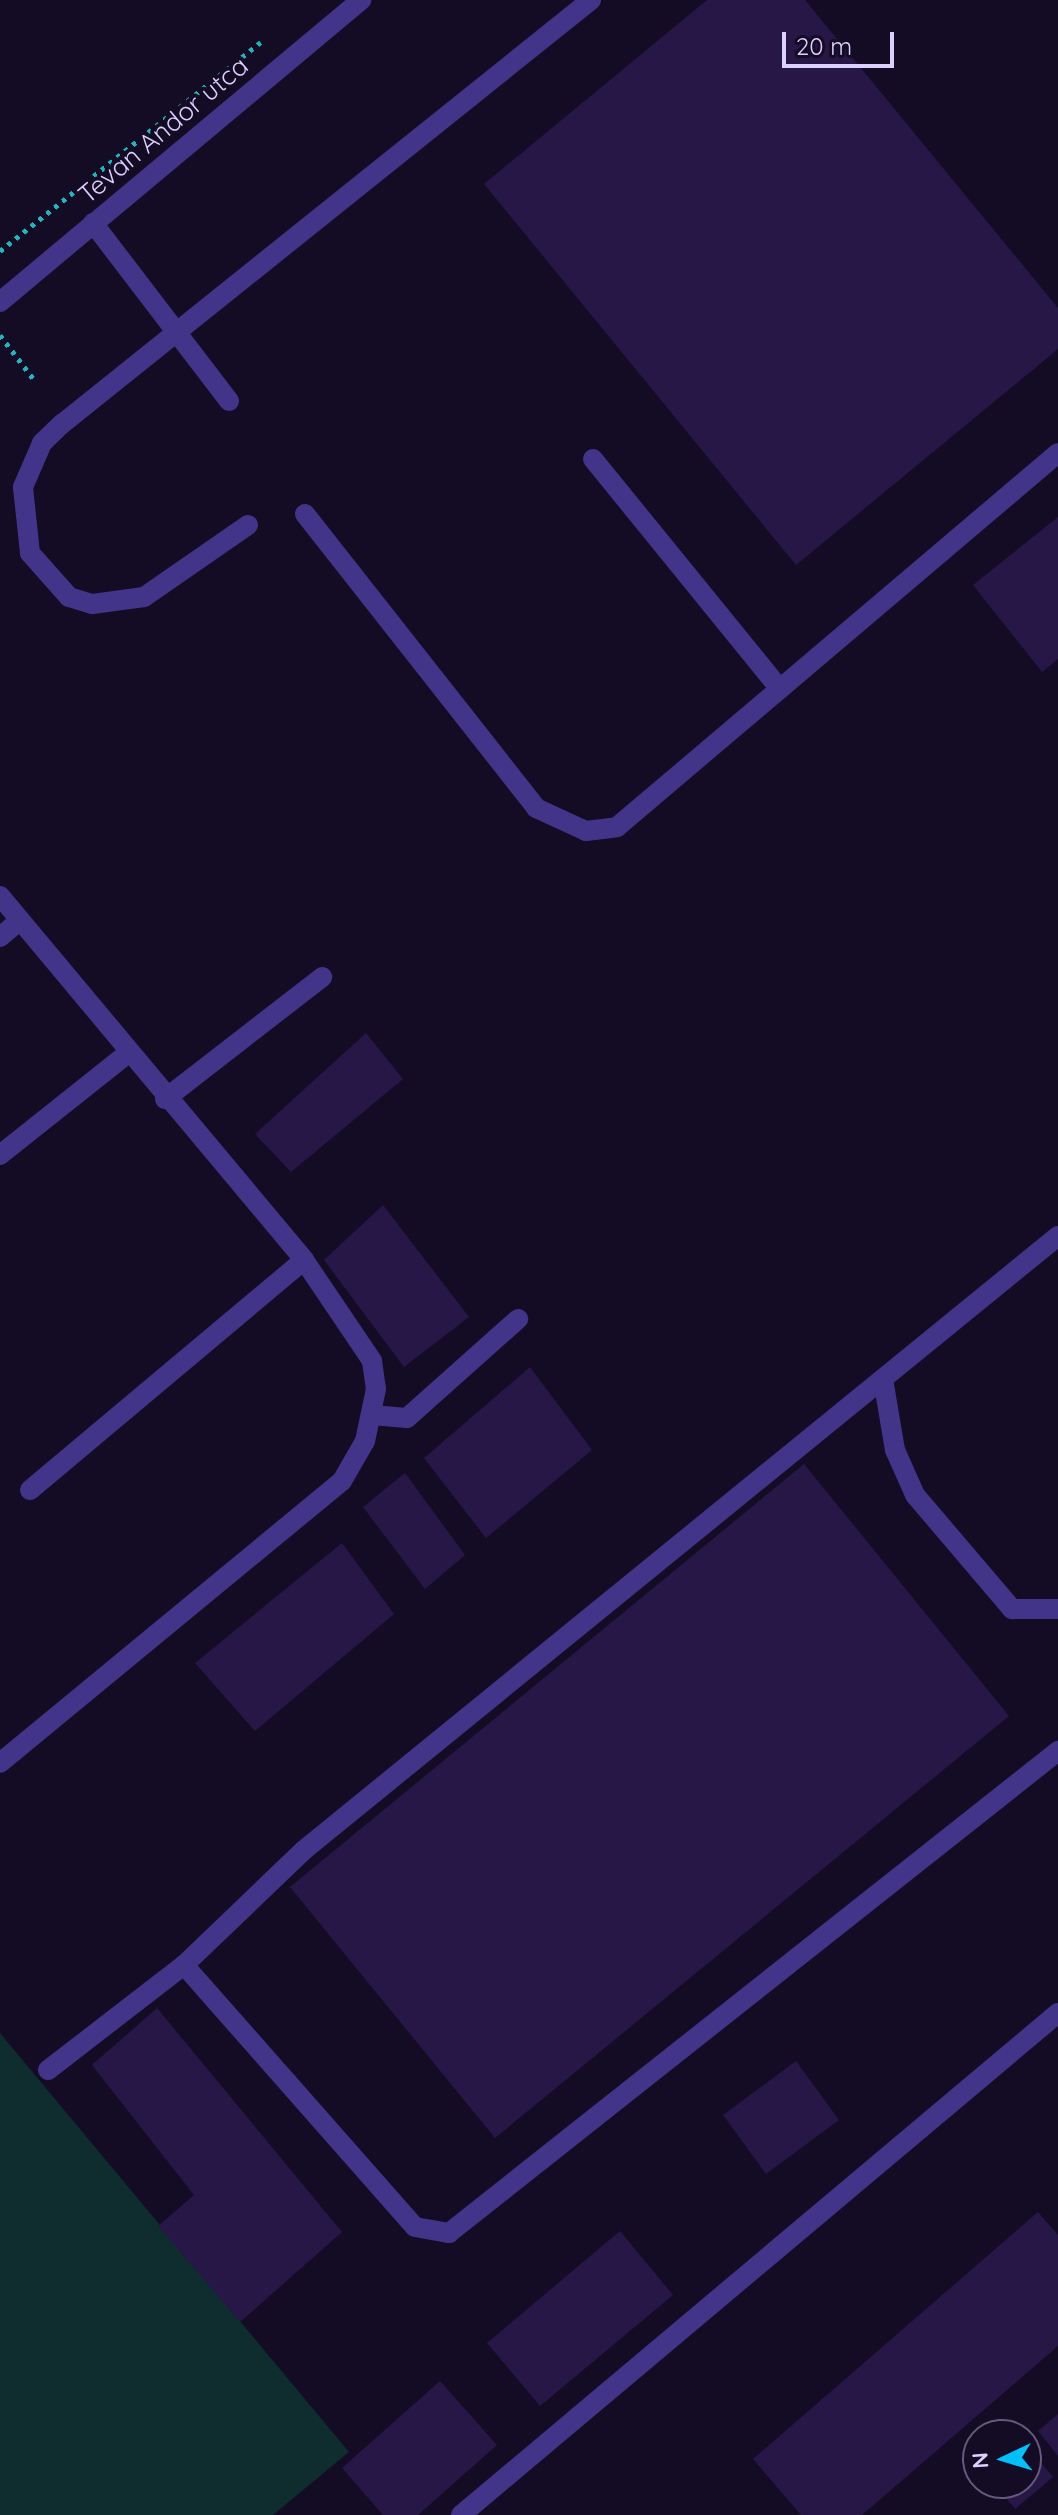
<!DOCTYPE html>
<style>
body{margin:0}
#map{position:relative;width:1058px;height:2515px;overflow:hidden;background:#140c25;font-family:Quicksand,sans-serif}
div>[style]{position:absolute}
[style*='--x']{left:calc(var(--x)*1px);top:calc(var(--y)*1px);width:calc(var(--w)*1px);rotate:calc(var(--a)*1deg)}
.green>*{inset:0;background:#0f2c2f}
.building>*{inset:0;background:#271747}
.path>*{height:5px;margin-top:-2.5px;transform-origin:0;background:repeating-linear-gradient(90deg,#25b3bf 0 4px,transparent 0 10px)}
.minor>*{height:20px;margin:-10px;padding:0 10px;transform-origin:10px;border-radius:10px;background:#423488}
span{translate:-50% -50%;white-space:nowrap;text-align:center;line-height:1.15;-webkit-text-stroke:8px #140c25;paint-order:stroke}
.street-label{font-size:26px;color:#dcd0ff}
.north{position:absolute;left:962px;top:2419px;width:80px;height:80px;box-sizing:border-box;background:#140c25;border:2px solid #645a7c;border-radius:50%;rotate:266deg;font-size:22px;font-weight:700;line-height:32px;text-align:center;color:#dcd0ff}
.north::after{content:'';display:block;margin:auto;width:28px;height:36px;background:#00c0fb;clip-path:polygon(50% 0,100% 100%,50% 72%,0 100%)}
.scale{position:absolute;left:782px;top:32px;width:112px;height:36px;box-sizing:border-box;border:4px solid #dcd0ff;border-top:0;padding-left:10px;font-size:24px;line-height:28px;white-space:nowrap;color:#dcd0ff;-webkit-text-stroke:6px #140c25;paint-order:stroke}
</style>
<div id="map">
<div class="green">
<i style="clip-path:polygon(0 2033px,349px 2452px,273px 2515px,0 2515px)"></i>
</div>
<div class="building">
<i style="clip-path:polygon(707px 0,805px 0,1058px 308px,1058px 349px,796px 565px,484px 184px)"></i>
<i style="clip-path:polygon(1058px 517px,1058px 659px,1042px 672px,973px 585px)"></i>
<i style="clip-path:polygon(366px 1033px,403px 1079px,291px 1172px,255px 1134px)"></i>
<i style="clip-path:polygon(383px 1205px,469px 1317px,404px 1367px,324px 1260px)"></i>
<i style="clip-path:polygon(530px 1367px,592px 1450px,486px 1538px,424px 1458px)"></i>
<i style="clip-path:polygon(804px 1464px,1009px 1716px,495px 2138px,290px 1887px)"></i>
<i style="clip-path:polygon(405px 1473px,465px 1555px,425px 1589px,363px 1507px)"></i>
<i style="clip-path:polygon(342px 1543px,394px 1614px,255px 1731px,195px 1663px)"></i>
<i style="clip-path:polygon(157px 2008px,342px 2232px,240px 2322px,158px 2226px,194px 2195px,92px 2065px)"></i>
<i style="clip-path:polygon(796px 2061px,839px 2120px,766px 2174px,723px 2115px)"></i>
<i style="clip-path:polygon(1038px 2212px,1058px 2235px,1058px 2346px,862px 2515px,801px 2515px,753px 2459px)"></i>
<i style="clip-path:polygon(620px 2231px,673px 2295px,540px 2406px,487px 2343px)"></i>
<i style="clip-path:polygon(440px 2381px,497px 2445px,418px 2515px,383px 2515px,342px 2468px)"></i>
<i style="clip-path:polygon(1058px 2414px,1058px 2456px,1038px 2431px)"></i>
<i style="clip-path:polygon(1026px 2444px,1053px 2477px,1015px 2509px,994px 2483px,1026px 2483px)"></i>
</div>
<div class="path">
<i style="--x:0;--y:251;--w:334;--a:-38.7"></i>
<i style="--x:0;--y:335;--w:58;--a:52.7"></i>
</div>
<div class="minor">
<i style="--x:93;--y:223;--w:224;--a:52.6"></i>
<i style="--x:0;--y:302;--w:471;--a:-39.9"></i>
<i style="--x:593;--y:459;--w:295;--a:50.9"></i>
<i style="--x:305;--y:514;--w:374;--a:51.8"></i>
<i style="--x:536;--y:808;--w:55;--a:24.7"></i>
<i style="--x:586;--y:831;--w:31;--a:-7"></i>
<i style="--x:617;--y:827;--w:578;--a:-40.3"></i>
<i style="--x:248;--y:525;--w:126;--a:145.3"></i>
<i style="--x:144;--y:597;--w:52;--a:172.3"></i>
<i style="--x:92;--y:604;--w:24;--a:-163"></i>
<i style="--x:69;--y:597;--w:59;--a:-131.6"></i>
<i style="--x:30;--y:553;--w:66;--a:-96.1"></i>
<i style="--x:23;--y:487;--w:48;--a:-66.6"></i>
<i style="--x:42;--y:443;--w:28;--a:-44"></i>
<i style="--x:62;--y:424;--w:678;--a:-38.71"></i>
<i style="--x:0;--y:896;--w:474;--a:50.1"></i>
<i style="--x:304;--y:1260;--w:122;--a:56"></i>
<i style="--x:372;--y:1361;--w:28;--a:82"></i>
<i style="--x:376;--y:1389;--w:53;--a:101.9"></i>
<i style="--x:365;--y:1441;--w:46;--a:119.9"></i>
<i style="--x:342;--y:1481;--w:443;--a:140.5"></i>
<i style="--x:0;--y:937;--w:26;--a:-40"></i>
<i style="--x:165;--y:1099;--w:199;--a:-37.8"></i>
<i style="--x:0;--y:1155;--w:162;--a:-38.5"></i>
<i style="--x:1058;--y:1236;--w:972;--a:140.84"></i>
<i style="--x:304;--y:1850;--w:166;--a:136.2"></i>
<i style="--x:184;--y:1965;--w:349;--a:48.6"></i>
<i style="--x:415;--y:2227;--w:35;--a:10"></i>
<i style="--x:449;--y:2233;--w:777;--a:-38.36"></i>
<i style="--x:883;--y:1379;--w:72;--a:80.4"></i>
<i style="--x:895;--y:1450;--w:49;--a:66"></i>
<i style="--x:915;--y:1495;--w:150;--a:49.6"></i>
<i style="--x:1012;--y:1609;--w:46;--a:0"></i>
<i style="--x:372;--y:1415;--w:35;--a:5"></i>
<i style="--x:407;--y:1418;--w:149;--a:-41.7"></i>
<i style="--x:30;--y:1490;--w:358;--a:-40"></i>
<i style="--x:48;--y:2070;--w:172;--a:-37.7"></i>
<i style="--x:461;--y:2515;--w:780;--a:-40.06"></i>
</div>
<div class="street-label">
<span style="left:163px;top:130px;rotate:-40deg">Tevan Andor utca</span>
</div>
<div class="north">N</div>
<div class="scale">20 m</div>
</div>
